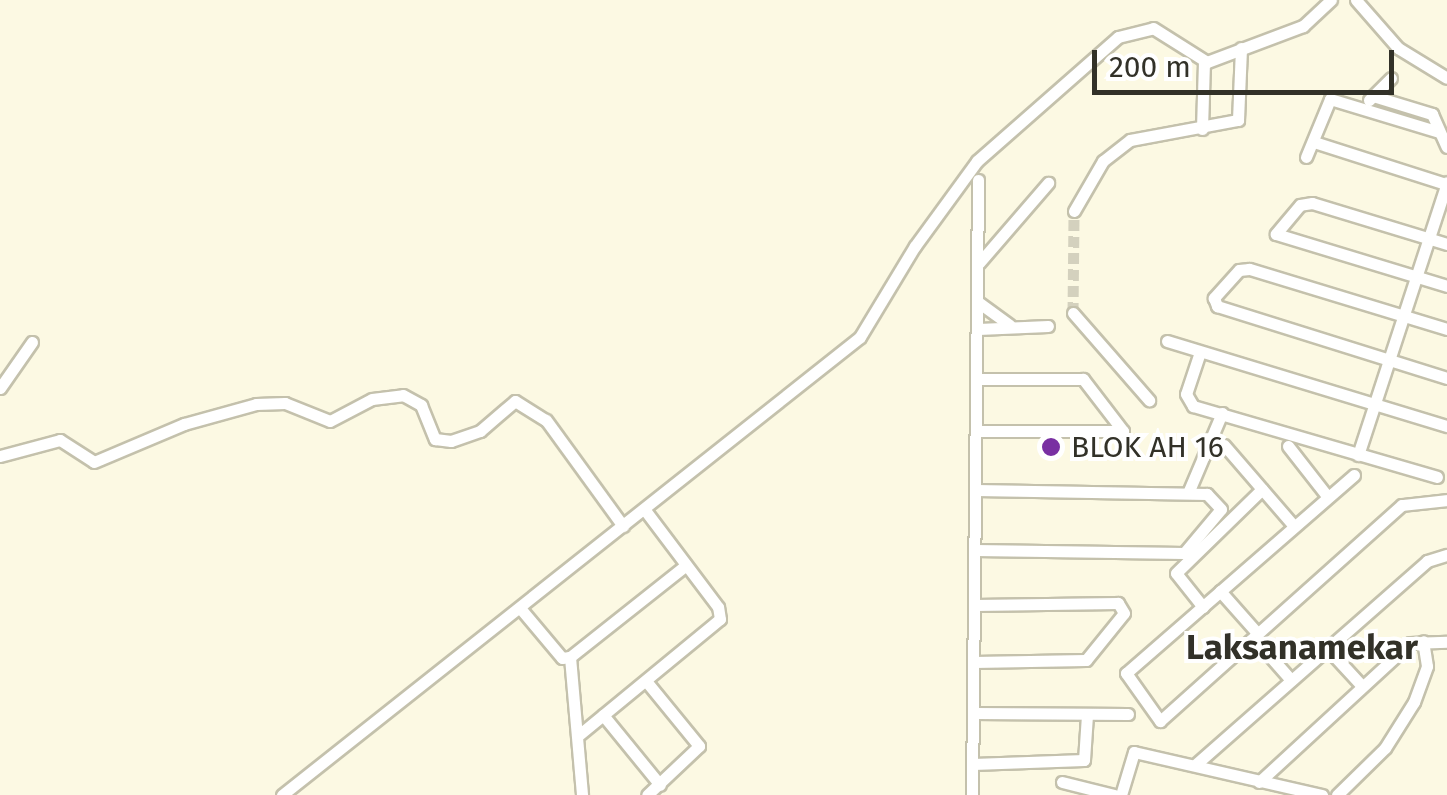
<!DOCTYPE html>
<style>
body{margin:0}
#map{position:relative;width:1447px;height:795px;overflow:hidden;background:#fcf9e3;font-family:"Fira Sans",sans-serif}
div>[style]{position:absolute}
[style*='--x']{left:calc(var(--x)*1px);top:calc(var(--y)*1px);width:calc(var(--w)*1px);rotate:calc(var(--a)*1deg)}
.minor-tunnel>*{height:11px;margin-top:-5.5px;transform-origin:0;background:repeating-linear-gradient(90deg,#d4d1be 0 11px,transparent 0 16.5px)}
.roads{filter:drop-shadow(2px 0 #c4c1ac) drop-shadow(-2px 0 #c4c1ac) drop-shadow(0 2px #c4c1ac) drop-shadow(0 -2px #c4c1ac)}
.minor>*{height:11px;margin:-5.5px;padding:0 5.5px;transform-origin:5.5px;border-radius:5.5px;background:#fff}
.dots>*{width:28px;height:28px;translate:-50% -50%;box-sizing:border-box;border:5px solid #fff;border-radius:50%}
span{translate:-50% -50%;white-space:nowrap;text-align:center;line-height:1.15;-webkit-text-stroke:8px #fff;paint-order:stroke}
.poi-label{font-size:30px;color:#323128}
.left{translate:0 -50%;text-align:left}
.quarter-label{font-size:35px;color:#323128;font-weight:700}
.scale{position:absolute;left:1092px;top:50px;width:302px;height:45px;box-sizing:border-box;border:5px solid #323128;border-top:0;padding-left:12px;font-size:30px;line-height:35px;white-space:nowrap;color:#323128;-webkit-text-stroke:8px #fff;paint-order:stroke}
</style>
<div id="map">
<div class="minor-tunnel">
<i style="--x:1073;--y:313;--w:102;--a:-89.4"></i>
</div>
<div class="roads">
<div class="minor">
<i style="--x:1356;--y:0;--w:64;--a:48.8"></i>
<i style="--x:1398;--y:48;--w:57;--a:31.5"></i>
<i style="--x:1373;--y:96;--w:62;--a:17"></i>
<i style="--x:1432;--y:114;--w:36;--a:66"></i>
<i style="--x:1369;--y:100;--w:31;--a:-45"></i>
<i style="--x:1202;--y:129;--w:66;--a:-88.3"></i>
<i style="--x:1314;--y:142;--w:139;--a:17.7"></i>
<i style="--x:1306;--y:157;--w:63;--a:-67.5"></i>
<i style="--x:1330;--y:99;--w:114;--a:16.8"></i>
<i style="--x:1074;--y:211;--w:58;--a:-59.9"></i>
<i style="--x:1103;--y:161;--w:34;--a:-38"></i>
<i style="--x:1130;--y:140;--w:110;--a:-10.5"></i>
<i style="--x:1238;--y:120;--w:72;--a:-87.6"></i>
<i style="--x:1447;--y:244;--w:141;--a:-163.1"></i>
<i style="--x:1312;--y:203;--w:12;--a:171"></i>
<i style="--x:1300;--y:205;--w:38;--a:130"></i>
<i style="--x:1276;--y:234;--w:179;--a:16.9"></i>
<i style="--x:979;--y:263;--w:106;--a:-49.2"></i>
<i style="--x:978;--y:302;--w:39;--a:36"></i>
<i style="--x:1073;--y:313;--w:116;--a:48.9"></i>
<i style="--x:978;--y:329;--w:70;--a:-2.5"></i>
<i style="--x:1447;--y:329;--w:207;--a:-163.1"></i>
<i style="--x:1249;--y:269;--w:10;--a:174"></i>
<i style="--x:1239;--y:270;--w:38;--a:132"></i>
<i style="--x:1214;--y:298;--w:9;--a:69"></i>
<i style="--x:1217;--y:306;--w:241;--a:17.4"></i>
<i style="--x:1167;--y:341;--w:293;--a:16.9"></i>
<i style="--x:1200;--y:352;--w:44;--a:108.4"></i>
<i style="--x:1186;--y:394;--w:14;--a:60"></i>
<i style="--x:1193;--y:406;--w:254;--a:16.2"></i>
<i style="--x:0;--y:388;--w:56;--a:-55.2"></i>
<i style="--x:977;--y:431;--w:146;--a:0"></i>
<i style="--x:1123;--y:431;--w:66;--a:-127.6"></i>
<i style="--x:1083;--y:379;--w:106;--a:180"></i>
<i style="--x:1224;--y:445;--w:107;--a:49.2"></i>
<i style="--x:1288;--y:446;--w:63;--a:52"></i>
<i style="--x:1358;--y:455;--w:287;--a:-71.9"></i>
<i style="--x:0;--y:456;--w:62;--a:-14.9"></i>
<i style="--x:60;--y:440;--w:40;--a:32.9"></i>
<i style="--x:94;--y:462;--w:98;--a:-22.9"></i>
<i style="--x:184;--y:424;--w:75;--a:-15.5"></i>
<i style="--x:256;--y:404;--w:29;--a:-2"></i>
<i style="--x:285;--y:403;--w:48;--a:21.8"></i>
<i style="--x:330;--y:421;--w:47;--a:-27.6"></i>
<i style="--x:372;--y:399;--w:31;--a:-7"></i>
<i style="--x:403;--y:395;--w:21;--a:29"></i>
<i style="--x:421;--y:405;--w:37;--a:68"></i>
<i style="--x:435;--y:439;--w:16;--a:7"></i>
<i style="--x:451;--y:441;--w:31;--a:-19"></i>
<i style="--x:480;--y:431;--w:46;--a:-40.6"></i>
<i style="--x:515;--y:401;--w:36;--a:32"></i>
<i style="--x:546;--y:420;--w:131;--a:54"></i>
<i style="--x:1354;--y:475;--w:302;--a:139"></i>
<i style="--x:1126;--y:673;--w:59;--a:54.7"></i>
<i style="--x:1160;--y:721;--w:324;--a:-41.8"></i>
<i style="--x:1402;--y:505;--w:45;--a:-6.3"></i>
<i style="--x:1188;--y:493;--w:87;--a:-67"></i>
<i style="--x:975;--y:550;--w:209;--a:0.8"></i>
<i style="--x:1184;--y:553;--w:57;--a:-49.9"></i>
<i style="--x:1221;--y:509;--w:21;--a:-133"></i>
<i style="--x:1207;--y:494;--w:231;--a:-179"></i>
<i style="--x:1220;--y:591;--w:57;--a:48.5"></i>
<i style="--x:1203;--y:607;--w:43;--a:-128.5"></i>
<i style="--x:1176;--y:573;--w:120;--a:-44.3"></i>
<i style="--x:520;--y:608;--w:65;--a:50"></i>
<i style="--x:562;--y:658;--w:8;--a:-7"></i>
<i style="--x:1254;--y:638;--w:56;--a:48.6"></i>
<i style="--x:1327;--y:648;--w:50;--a:47.4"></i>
<i style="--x:570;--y:657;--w:148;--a:-38.4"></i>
<i style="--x:570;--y:657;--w:139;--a:85"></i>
<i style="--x:974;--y:662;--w:112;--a:-1"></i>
<i style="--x:1086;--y:660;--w:60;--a:-51"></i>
<i style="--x:1124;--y:613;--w:12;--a:-121"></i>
<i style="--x:1118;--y:603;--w:143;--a:179.2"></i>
<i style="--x:646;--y:681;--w:84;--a:50.8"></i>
<i style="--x:699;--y:746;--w:71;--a:136.7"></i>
<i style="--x:974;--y:713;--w:154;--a:0.4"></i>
<i style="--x:603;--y:715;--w:90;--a:50.8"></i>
<i style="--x:580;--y:734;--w:181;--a:-39.4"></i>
<i style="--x:720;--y:619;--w:12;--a:-99"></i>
<i style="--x:718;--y:607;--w:121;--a:-127"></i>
<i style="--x:973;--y:764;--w:111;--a:-2.1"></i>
<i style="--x:1084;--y:760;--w:45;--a:-86.2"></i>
<i style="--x:1195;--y:765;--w:309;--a:-41.3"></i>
<i style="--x:1427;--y:561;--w:21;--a:-17"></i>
<i style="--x:1062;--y:782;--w:54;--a:14"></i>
<i style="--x:1259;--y:782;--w:205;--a:-42.6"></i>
<i style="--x:1410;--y:643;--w:37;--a:-2"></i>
<i style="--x:282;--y:795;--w:737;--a:-38.39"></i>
<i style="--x:860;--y:337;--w:106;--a:-58.9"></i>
<i style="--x:915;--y:246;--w:105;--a:-53.9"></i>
<i style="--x:977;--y:161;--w:188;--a:-41.3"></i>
<i style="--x:1118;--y:37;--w:36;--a:-14"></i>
<i style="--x:1153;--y:28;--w:64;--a:32.2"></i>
<i style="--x:1207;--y:62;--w:103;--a:-20.6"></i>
<i style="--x:1303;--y:26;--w:38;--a:-43"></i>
<i style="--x:972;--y:795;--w:615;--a:-89.44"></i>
<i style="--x:1121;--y:795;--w:45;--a:-73.2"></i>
<i style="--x:1134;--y:752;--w:193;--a:12.9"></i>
<i style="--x:1337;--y:795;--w:67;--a:-44.4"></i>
<i style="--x:1385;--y:748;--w:54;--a:-57.8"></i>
<i style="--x:1414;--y:702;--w:38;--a:-70"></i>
<i style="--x:1427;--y:666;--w:25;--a:-99"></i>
</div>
</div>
<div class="dots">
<i style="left:1051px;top:447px;background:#7930a2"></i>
</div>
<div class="poi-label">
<span class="left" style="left:1071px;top:447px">BLOK AH 16</span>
</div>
<div class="quarter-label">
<span style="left:1302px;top:647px">Laksanamekar</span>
</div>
<div class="scale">200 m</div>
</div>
